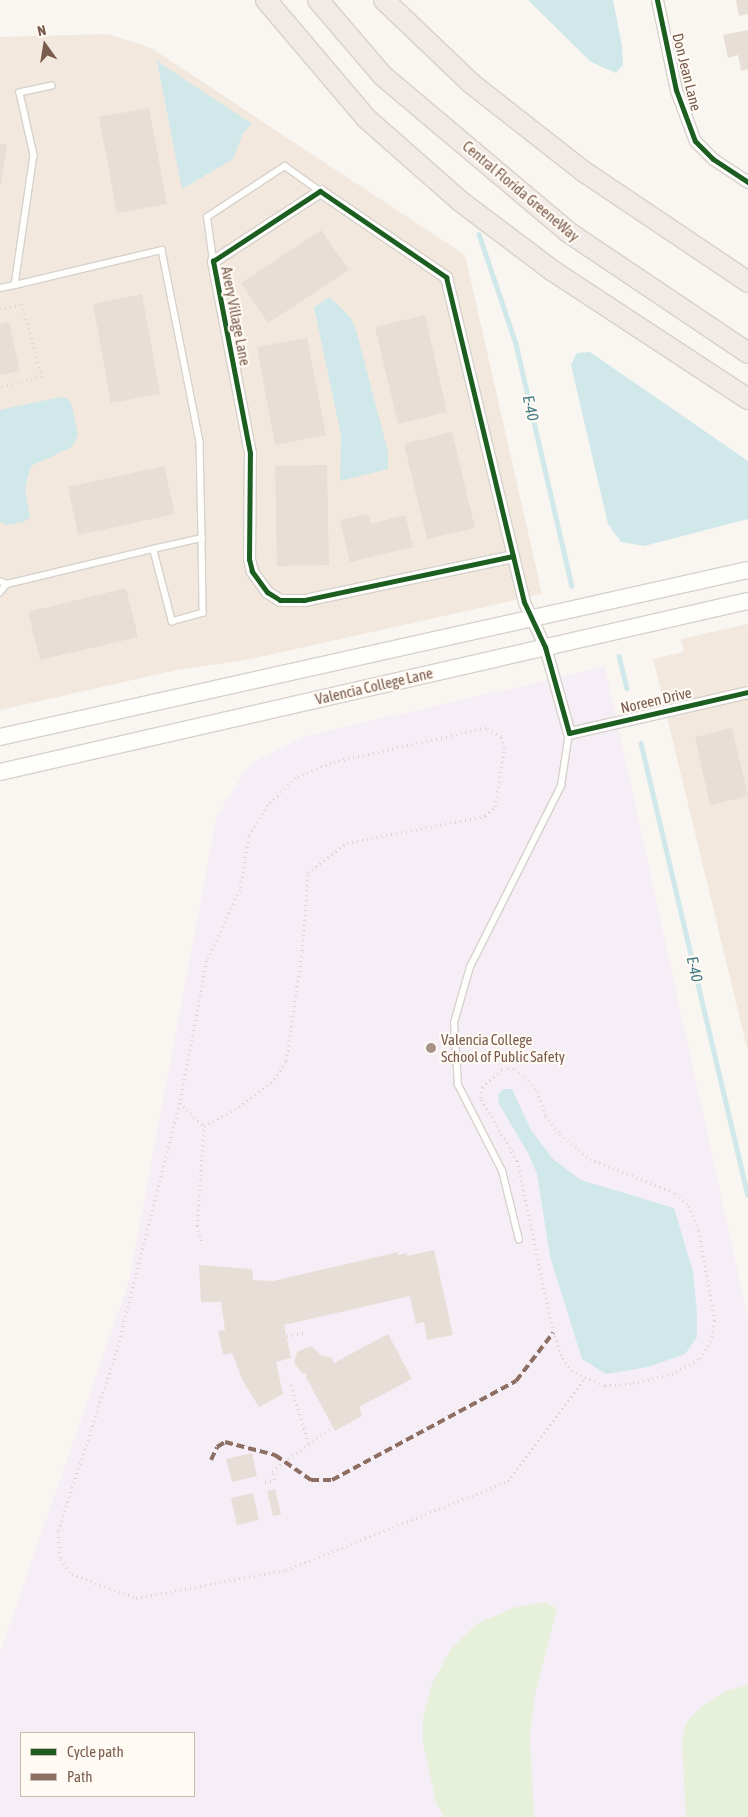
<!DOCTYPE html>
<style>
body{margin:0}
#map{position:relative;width:748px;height:1817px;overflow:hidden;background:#f9f5f0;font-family:"Asap Condensed",sans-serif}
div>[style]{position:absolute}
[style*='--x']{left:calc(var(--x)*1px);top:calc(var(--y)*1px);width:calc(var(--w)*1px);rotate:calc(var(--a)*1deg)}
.residential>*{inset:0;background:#f2e8de}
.education>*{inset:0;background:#f6eef6}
.green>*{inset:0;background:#e7f0db}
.water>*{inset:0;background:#d0e8ea}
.stream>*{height:4.5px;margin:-2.25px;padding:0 2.25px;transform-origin:2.25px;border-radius:2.25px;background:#d0e8ea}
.building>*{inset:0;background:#e6ded7}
.path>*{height:2.5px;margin-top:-1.25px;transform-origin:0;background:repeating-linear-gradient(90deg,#dcd5d0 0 1px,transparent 0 5px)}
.roads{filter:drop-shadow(1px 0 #d7d1cb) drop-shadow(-1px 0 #d7d1cb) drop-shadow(0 1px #d7d1cb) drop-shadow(0 -1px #d7d1cb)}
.lane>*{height:5.5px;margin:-2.75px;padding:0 2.75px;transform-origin:2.75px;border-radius:2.75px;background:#fefefd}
.street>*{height:11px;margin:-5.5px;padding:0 5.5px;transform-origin:5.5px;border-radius:5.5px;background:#fefefd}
.secondary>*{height:16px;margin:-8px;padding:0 8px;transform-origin:8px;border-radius:8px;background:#fefefd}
.highway>*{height:20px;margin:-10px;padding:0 10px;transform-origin:10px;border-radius:10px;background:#f2eae7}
.quiet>*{height:4px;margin-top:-2px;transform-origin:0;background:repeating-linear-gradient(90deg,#8d6e63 0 8px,transparent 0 12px)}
.cycleway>*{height:5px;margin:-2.5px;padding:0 2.5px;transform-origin:2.5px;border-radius:2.5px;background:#1b5e20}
.dots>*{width:14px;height:14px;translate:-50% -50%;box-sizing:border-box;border:2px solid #fffaf3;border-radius:50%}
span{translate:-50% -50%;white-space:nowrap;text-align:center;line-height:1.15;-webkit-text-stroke:4.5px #fffaf3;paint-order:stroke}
.street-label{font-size:15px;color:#7a5c4d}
.poi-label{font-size:15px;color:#7a5c4d}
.left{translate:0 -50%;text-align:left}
.water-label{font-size:16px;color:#437c86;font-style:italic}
.legend{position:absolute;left:20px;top:1732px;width:175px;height:65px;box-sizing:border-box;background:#fffaf3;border:1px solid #cabbb1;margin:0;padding:6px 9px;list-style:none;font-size:15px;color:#7a5c4d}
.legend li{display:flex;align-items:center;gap:10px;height:25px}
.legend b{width:25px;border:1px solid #cabbb1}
.north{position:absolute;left:20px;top:20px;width:50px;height:50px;-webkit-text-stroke:4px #fffaf3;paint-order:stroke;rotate:347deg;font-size:14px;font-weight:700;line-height:20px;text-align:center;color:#7a5c4d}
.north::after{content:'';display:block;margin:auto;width:18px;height:22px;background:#7a5c4d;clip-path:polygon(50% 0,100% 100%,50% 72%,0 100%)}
</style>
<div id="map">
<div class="residential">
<i style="clip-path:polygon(108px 34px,151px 48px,465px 255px,542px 594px,246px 660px,177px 670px,0 710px,0 37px)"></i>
<i style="clip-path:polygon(748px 624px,748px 1052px,653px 659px,684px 652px,681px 639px)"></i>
</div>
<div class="education">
<i style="clip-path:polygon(evenodd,605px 667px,748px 1319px,748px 1817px,0 1817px,0 1653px,129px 1281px,217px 815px,250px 764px,305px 736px,605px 667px,21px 1733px,194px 1733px,194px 1796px,21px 1796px,21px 1733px)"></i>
</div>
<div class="green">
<i style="clip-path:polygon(547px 1602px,557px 1609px,535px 1694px,530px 1736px,534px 1817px,444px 1817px,436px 1802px,423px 1744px,423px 1718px,431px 1686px,451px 1649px,478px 1623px,516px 1607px)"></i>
<i style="clip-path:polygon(748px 1685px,748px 1817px,686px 1817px,682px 1742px,686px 1723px,701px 1707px,726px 1691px)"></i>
</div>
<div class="water">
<i style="clip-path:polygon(528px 0,613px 0,622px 46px,623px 65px,616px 73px,591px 62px)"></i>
<i style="clip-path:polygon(157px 61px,252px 124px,243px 133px,233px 159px,182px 189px)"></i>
<i style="clip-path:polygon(330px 297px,351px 318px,356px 330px,388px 452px,388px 469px,340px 481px,341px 435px,314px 307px)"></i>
<i style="clip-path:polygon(590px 352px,748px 461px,748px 519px,644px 546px,621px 542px,608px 524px,571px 365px,577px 353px)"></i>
<i style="clip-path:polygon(60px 397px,67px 398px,72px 406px,78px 434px,75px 442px,70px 448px,31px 466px,25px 489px,30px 517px,24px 522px,7px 525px,0 522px,0 410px)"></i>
<i style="clip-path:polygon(504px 1089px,512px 1089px,531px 1130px,553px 1159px,581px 1180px,674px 1208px,693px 1272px,697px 1312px,697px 1337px,685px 1354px,648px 1367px,606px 1374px,582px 1359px,550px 1256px,537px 1174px,528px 1153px,499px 1104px,498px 1094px)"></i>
</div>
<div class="stream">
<i style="--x:479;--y:234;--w:116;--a:71.4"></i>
<i style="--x:516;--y:344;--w:248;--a:77"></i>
<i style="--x:619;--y:656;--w:33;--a:76"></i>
<i style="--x:641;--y:743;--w:464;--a:76.7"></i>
</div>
<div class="building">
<i style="clip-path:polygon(736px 0,748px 0,748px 14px,739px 16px)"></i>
<i style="clip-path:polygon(748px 30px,748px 69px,741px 71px,738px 55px,728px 58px,723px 35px)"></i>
<i style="clip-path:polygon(149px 108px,167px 204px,117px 213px,99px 117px)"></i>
<i style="clip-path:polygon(0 144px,7px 145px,1px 184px,0 184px)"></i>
<i style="clip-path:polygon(321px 230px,349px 270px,268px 323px,241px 283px)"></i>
<i style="clip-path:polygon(142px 294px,160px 394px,111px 403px,93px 304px)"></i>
<i style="clip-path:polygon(425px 315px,447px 412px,398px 424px,375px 327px)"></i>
<i style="clip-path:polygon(9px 322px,20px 371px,0 375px,0 324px)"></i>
<i style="clip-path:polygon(307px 338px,326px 435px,275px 445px,257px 347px)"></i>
<i style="clip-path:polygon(452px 432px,475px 528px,427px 539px,404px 444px)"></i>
<i style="clip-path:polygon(327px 465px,329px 565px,277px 566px,275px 466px)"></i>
<i style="clip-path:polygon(164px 466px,175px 514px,78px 535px,68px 487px)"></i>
<i style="clip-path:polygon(368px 514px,371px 524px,405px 515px,413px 547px,350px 562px,340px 520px)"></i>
<i style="clip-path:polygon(126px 588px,138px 637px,40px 660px,28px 612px)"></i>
<i style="clip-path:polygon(732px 728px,748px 796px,710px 805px,695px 737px)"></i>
<i style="clip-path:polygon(434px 1250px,453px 1335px,427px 1340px,424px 1322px,416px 1324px,410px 1296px,284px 1325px,291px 1358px,276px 1362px,283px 1394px,259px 1407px,243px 1381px,232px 1353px,223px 1355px,218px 1331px,225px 1330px,221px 1302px,201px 1302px,199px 1265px,252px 1269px,253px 1280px,273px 1281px,398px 1252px,398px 1255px,407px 1253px,407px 1256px)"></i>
<i style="clip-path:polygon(388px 1334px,412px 1379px,359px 1407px,362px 1416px,335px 1431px,306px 1377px,307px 1374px,302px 1373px,294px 1363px,297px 1352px,311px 1346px,322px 1356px,331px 1357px,334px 1363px)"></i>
<i style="clip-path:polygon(252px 1453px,257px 1476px,232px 1482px,226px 1459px)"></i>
<i style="clip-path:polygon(275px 1489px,281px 1514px,273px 1516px,267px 1491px)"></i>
<i style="clip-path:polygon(253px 1493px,259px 1520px,237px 1525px,231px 1498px)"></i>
</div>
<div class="path">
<i style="--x:0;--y:309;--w:23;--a:-13"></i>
<i style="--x:22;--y:304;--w:76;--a:74.7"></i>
<i style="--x:42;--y:377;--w:43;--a:166.6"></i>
<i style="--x:502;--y:1069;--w:13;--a:0"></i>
<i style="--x:515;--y:1069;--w:13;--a:39"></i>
<i style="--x:525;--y:1077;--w:18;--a:49"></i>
<i style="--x:537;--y:1091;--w:27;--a:70"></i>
<i style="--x:546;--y:1116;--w:23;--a:52"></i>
<i style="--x:560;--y:1134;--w:39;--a:40"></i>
<i style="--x:590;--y:1159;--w:92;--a:21.6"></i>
<i style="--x:676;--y:1193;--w:18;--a:45"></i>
<i style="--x:689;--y:1206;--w:27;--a:68"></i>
<i style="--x:699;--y:1231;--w:91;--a:79.9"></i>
<i style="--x:715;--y:1321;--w:20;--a:101"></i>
<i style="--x:711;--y:1341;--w:22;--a:122"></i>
<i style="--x:699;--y:1360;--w:30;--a:152"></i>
<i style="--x:673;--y:1374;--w:43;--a:166.6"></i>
<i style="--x:631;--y:1384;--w:27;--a:176"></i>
<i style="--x:604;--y:1386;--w:35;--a:-155"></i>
<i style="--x:572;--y:1371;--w:19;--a:-126"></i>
<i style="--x:561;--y:1356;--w:24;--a:-109"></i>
<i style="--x:553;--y:1333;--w:176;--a:-101.8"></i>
<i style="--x:517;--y:1161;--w:73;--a:-120.4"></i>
<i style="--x:480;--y:1098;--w:11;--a:-80"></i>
<i style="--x:482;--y:1087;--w:27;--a:-42"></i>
<i style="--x:180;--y:1103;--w:33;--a:44"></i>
<i style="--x:201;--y:1241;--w:16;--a:-105"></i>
<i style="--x:197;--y:1226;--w:100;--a:-86"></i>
<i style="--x:204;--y:1126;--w:40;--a:-28"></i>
<i style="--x:239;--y:1107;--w:40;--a:-37"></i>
<i style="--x:271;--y:1083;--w:27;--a:-56"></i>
<i style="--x:286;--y:1061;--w:111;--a:-81.7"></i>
<i style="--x:302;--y:951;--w:78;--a:-85.6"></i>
<i style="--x:308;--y:873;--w:49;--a:-37.6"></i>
<i style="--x:347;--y:843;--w:141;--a:-11.1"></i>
<i style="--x:485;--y:816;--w:13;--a:-42"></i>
<i style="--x:495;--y:807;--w:60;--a:-81.3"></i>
<i style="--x:504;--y:748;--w:11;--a:-105"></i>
<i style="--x:501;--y:737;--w:17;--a:-149"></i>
<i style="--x:486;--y:728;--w:159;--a:167.3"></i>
<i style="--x:331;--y:763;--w:38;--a:157"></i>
<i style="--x:296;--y:778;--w:39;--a:136"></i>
<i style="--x:268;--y:805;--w:37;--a:121"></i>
<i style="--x:249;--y:837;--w:54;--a:99.6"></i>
<i style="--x:240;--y:890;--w:78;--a:114.9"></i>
<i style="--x:207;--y:961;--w:145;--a:100.8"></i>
<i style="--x:180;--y:1103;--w:259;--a:104.3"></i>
<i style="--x:116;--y:1354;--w:187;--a:108"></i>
<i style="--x:58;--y:1532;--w:27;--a:84"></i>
<i style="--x:61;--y:1559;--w:19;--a:54"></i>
<i style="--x:72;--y:1574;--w:68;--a:20.6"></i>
<i style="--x:136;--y:1598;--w:153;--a:-10.6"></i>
<i style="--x:286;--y:1570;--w:239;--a:-21.8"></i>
<i style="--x:508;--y:1481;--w:127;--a:-53.3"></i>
<i style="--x:287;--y:1336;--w:20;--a:-11"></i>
<i style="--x:291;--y:1385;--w:62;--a:73"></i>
<i style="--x:265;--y:1482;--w:9;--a:-13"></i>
<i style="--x:274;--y:1480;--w:9;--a:-103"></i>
<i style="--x:272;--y:1471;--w:75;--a:-35.8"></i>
</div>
<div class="roads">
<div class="lane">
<i style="--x:52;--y:86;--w:33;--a:168"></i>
<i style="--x:20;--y:93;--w:64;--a:77.3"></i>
<i style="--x:34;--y:155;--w:131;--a:98.3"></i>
<i style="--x:15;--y:285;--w:151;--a:-13.4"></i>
<i style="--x:162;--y:250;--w:196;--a:78.8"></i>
<i style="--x:200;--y:442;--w:96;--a:88.8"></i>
<i style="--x:213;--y:261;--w:44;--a:-97.8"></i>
<i style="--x:207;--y:217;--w:93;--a:-33.2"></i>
<i style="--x:285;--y:166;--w:43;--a:35.5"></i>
<i style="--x:0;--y:288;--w:15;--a:-11"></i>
<i style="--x:0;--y:581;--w:8;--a:23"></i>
<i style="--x:7;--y:584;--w:11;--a:128"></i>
<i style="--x:7;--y:584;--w:150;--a:-13.5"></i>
<i style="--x:153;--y:549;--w:50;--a:-12.7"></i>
<i style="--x:202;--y:538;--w:75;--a:89.2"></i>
<i style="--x:203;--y:613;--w:32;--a:164"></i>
<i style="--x:172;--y:622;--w:75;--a:-104.6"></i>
<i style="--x:519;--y:1240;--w:71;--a:-103.8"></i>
<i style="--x:502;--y:1171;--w:97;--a:-117.1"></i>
<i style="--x:458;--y:1085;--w:62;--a:-93.7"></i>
<i style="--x:454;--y:1023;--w:58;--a:-74.1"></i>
<i style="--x:470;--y:967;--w:203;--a:-63.3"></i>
<i style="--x:561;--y:786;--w:54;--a:-81.4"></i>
</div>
<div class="street">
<i style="--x:657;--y:0;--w:92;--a:78.1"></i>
<i style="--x:676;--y:90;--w:54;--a:69.6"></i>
<i style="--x:695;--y:141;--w:25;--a:45"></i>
<i style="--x:713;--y:159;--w:42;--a:33.3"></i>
<i style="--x:513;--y:556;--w:214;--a:168.1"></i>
<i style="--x:304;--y:600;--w:24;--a:180"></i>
<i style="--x:280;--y:600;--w:15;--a:-148"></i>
<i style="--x:267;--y:592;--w:26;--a:-126"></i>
<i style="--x:252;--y:571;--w:12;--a:-104"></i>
<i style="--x:249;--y:559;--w:106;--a:-89.5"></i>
<i style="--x:250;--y:453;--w:196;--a:-100.9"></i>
<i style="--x:213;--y:261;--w:128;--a:-33.2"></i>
<i style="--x:320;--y:191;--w:153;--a:34.3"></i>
<i style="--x:446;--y:277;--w:287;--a:76.5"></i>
<i style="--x:513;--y:556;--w:47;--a:76.6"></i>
<i style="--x:524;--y:602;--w:50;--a:65"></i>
<i style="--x:545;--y:647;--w:89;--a:74.4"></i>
<i style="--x:569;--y:733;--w:184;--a:-12.9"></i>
</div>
<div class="secondary">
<i style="--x:0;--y:737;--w:766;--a:-12.59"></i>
<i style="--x:0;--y:772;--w:767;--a:-12.88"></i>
</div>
<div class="highway">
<i style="--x:266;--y:0;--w:155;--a:49.7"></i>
<i style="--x:366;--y:118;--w:125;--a:41.4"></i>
<i style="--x:460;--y:201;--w:116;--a:37"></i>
<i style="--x:553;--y:271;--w:233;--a:33.3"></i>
<i style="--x:318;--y:0;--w:100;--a:49.5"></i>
<i style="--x:383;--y:76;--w:242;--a:40.1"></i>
<i style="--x:568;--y:232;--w:217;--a:33.9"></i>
<i style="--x:384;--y:0;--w:122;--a:43.7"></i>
<i style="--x:472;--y:84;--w:141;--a:38.1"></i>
<i style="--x:583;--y:171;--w:199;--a:33.9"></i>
</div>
</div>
<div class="quiet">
<i style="--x:211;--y:1460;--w:14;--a:-65"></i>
<i style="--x:217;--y:1447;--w:9;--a:-32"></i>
<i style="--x:225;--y:1442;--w:52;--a:14.6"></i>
<i style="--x:275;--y:1455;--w:44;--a:34.8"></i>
<i style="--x:311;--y:1480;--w:21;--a:0"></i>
<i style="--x:332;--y:1480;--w:209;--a:-28.3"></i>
<i style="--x:516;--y:1381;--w:61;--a:-52.4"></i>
</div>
<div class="cycleway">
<i style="--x:657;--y:0;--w:92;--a:78.1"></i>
<i style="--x:676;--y:90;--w:54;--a:69.6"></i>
<i style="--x:695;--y:141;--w:25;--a:45"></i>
<i style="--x:713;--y:159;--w:42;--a:33.3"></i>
<i style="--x:513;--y:556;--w:214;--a:168.1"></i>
<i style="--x:304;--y:600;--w:24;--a:180"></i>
<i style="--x:280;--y:600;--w:15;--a:-148"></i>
<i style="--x:267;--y:592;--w:26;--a:-126"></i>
<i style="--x:252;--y:571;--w:12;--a:-104"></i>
<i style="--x:249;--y:559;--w:106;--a:-89.5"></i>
<i style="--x:250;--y:453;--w:196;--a:-100.9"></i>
<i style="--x:213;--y:261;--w:128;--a:-33.2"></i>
<i style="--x:320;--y:191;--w:153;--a:34.3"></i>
<i style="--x:446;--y:277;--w:287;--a:76.5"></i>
<i style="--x:513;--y:556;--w:47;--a:76.6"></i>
<i style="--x:524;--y:602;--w:50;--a:65"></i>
<i style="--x:545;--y:647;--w:89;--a:74.4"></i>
<i style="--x:569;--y:733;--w:184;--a:-12.9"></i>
</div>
<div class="dots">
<i style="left:431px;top:1048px;background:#a69286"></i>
</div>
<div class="street-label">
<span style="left:687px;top:72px;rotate:76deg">Don Jean Lane</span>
<span style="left:521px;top:191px;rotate:40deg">Central Florida GreeneWay</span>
<span style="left:236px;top:316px;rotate:79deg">Avery Village Lane</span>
<span style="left:374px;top:686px;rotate:-13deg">Valencia College Lane</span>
<span style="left:656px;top:700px;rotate:-13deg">Noreen Drive</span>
</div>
<div class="poi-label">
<span class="left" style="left:441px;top:1048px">Valencia College<br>School of Public Safety</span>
</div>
<div class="water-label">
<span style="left:531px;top:408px;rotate:77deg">E-40</span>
<span style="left:695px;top:969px;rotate:77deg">E-40</span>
</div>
<ul class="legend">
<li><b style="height:6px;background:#1b5e20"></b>Cycle path</li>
<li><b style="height:6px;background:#8d6e63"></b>Path</li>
</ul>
<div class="north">N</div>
</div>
